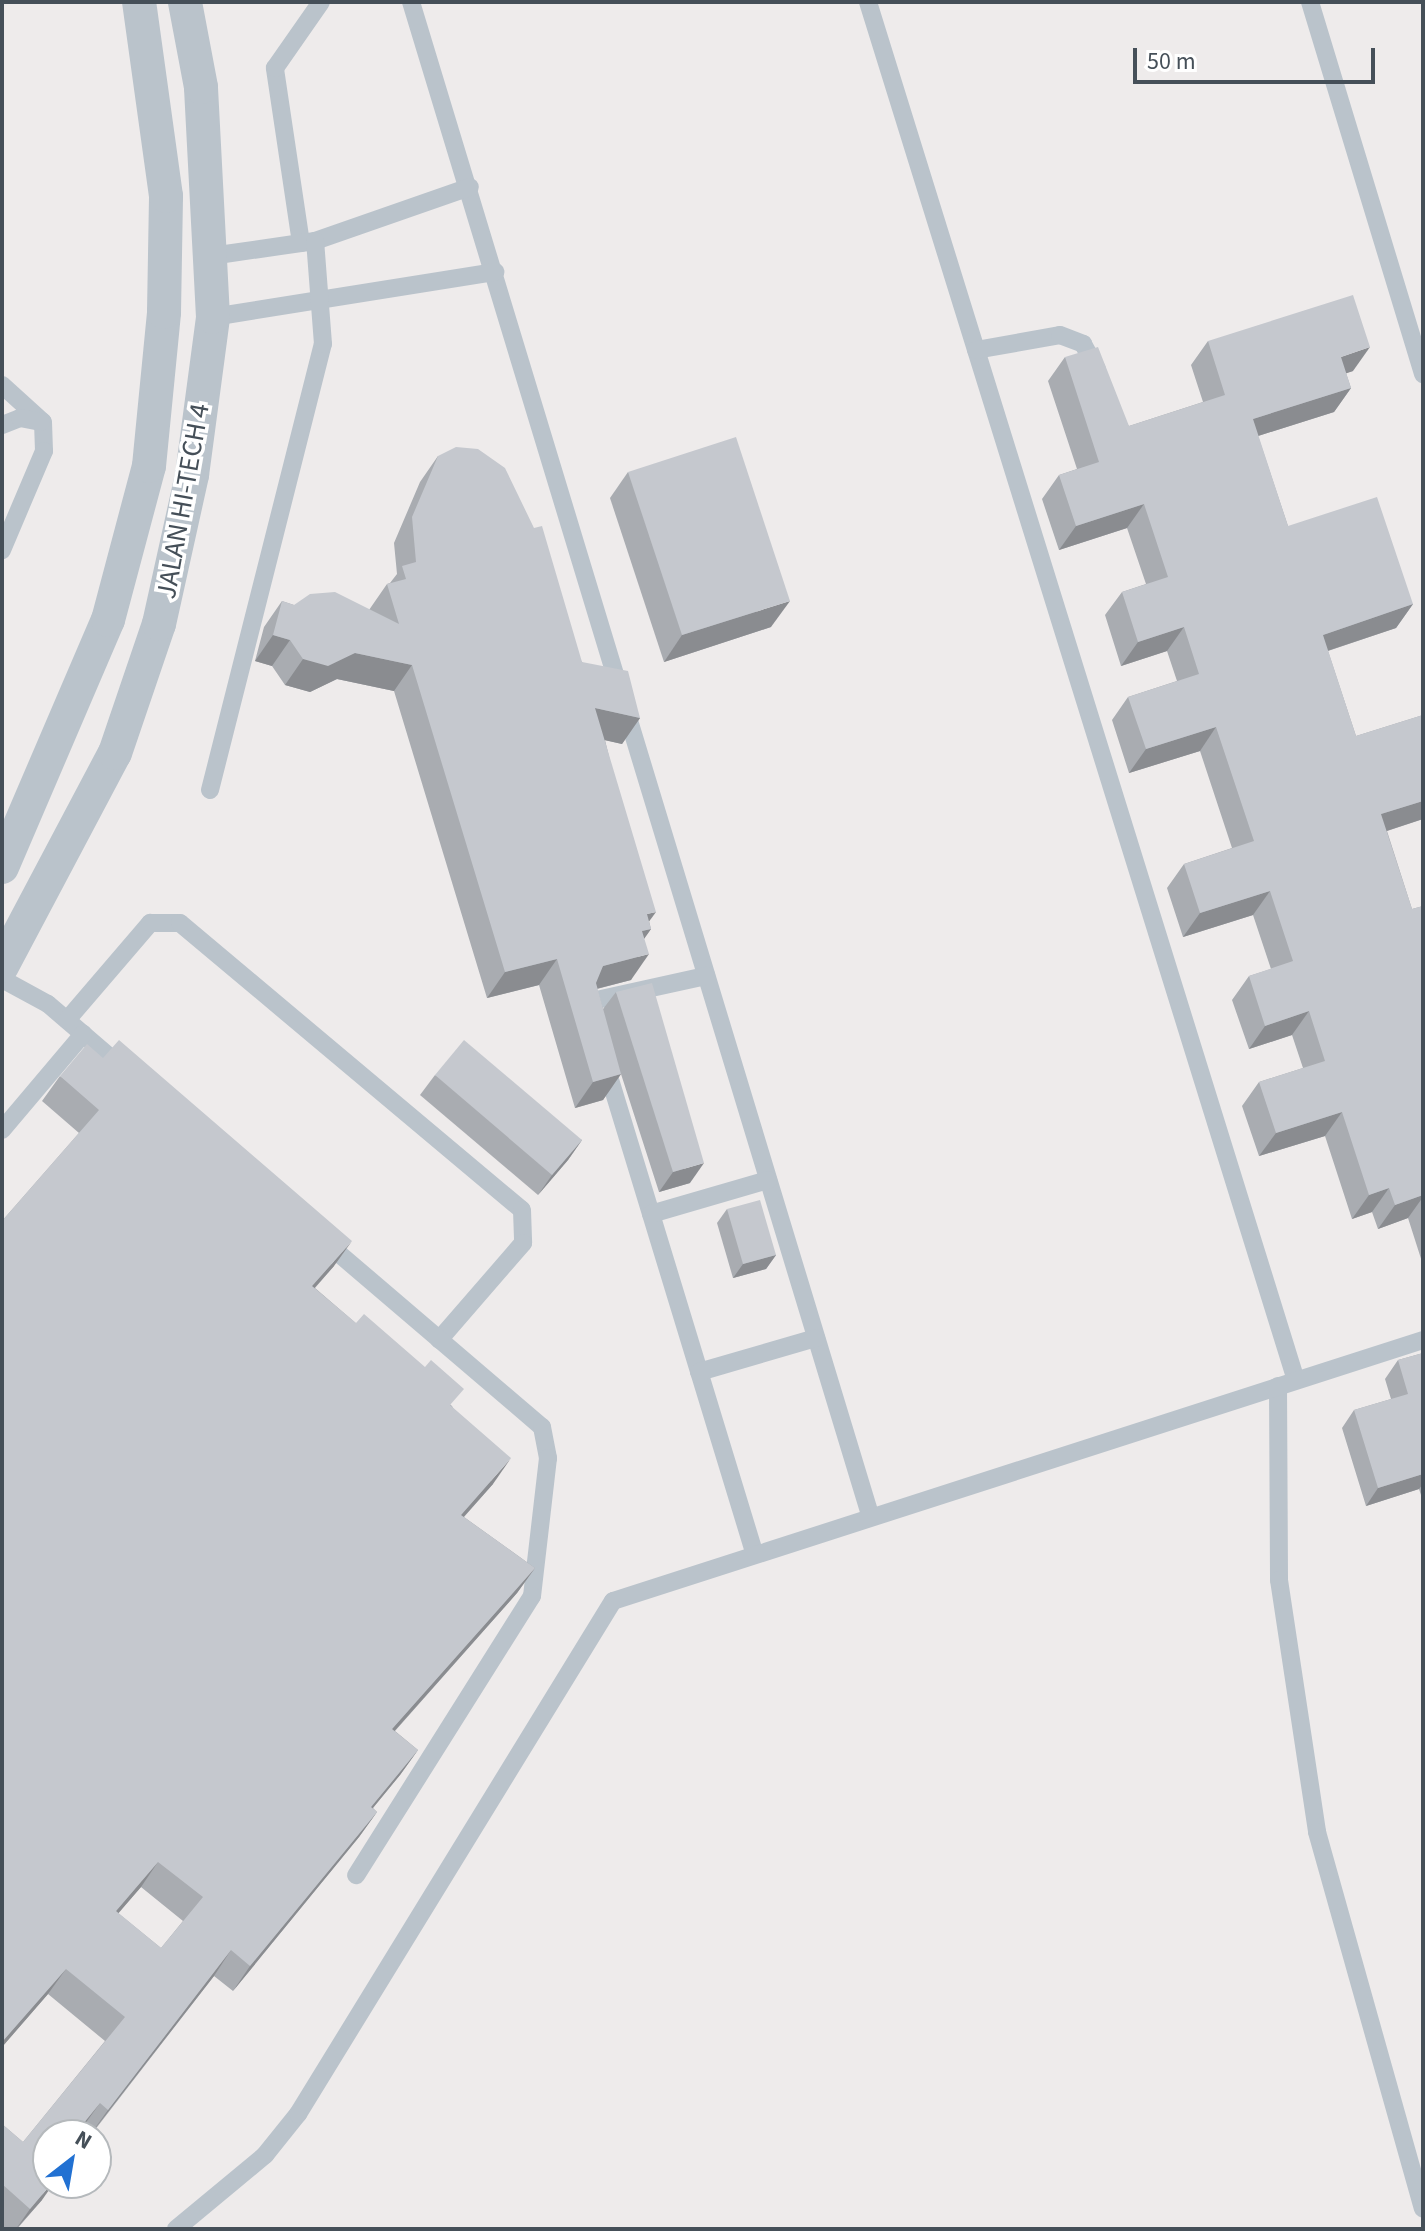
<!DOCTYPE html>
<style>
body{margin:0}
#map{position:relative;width:1425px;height:2231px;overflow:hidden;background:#eeebeb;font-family:"Source Sans 3",sans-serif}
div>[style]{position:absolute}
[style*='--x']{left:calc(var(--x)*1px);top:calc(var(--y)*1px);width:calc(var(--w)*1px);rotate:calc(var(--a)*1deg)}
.lane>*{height:18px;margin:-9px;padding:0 9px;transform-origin:9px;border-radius:9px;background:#bac3cb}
.street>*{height:34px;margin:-17px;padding:0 17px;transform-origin:17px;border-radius:17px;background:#bac3cb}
.wall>*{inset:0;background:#a9acb1}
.shaded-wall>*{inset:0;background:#8a8c90}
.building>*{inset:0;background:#c5c8ce}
span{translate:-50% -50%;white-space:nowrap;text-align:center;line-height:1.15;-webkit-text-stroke:7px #fff;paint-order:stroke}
.street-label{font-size:28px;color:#454f58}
.frame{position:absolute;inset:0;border:4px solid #454f58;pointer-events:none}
.north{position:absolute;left:32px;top:2119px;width:80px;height:80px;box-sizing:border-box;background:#fff;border:2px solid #b5b9bc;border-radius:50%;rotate:31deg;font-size:22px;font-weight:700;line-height:32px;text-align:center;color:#454f58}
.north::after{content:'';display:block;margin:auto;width:28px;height:36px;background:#2271d2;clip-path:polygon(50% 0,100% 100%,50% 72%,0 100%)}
.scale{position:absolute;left:1133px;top:48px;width:242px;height:36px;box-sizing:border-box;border:4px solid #454f58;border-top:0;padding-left:10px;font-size:24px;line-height:28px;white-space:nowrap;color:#454f58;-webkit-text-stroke:6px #fff;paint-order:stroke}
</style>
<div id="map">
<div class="lane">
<i style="--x:411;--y:2;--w:1581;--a:73.12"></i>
<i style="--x:868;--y:2;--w:1443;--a:72.75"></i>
<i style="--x:1310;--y:2;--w:389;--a:73.1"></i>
<i style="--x:301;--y:243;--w:177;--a:-98.5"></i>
<i style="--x:275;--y:68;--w:80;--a:-55.1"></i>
<i style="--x:211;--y:256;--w:105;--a:-8.2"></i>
<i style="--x:315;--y:241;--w:164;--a:-19.2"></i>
<i style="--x:213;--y:317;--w:286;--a:-9.1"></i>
<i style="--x:976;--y:350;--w:85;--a:-10.1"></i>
<i style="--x:1060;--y:335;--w:25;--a:21"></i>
<i style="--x:1083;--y:344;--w:29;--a:61"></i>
<i style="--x:2;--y:385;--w:55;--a:42.1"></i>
<i style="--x:43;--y:422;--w:29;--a:88"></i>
<i style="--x:44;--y:451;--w:108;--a:113"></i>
<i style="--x:2;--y:425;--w:19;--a:-21"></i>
<i style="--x:20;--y:418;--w:21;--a:11"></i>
<i style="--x:210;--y:790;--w:460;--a:-75.8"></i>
<i style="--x:323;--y:344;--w:103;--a:-94.4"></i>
<i style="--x:2;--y:979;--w:52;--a:28.5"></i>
<i style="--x:48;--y:1004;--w:101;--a:40.6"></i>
<i style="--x:591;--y:1016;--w:15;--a:-86"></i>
<i style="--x:592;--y:1001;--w:117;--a:-12.4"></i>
<i style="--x:67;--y:1020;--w:128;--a:-49.4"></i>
<i style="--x:150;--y:923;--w:30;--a:0"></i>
<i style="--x:180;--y:923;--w:446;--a:40"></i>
<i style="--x:522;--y:1210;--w:33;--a:88"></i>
<i style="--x:523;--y:1243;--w:128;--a:130.9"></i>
<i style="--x:605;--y:1063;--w:511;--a:73.05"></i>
<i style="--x:2;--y:1130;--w:126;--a:-49.8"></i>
<i style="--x:651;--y:1214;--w:122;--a:-16.2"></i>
<i style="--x:323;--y:1240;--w:288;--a:40.5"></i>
<i style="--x:542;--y:1427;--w:32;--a:79"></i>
<i style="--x:548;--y:1458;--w:139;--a:96.6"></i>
<i style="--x:532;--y:1596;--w:330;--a:122.2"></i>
<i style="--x:699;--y:1372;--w:122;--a:-16.2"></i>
<i style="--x:1278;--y:1386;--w:194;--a:89.7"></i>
<i style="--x:1279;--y:1580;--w:255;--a:81.4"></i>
<i style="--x:1317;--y:1832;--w:391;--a:74.3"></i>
<i style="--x:176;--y:2229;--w:116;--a:-39.7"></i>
<i style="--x:265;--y:2155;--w:53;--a:-51.2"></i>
<i style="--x:298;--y:2114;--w:602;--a:-58.45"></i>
<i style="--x:613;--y:1601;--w:851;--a:-17.86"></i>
</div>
<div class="street">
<i style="--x:2;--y:867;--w:269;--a:-66.8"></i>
<i style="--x:108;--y:620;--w:159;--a:-75.1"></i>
<i style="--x:149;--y:466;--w:155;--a:-84.4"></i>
<i style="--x:164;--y:312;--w:116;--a:-89"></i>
<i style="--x:166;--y:196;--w:196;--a:-97.9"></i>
<i style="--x:2;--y:966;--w:241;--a:-62.1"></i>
<i style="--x:115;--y:753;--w:136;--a:-71.2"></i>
<i style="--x:159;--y:624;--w:153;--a:-77.5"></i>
<i style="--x:192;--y:475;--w:159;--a:-82.4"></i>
<i style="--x:213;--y:317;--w:230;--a:-93"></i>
<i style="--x:201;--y:87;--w:86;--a:-100.7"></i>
</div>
<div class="wall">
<i style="clip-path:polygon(1208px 341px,1353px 371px,1346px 373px,1351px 388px,1334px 412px,1258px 436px,1288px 526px,1413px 604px,1396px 628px,1328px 651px,1356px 736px,1423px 715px,1423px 819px,1387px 831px,1412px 909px,1423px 906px,1423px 1265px,1408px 1218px,1378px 1229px,1372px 1212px,1352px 1219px,1325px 1136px,1259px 1156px,1242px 1106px,1259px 1082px,1303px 1068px,1292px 1035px,1249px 1049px,1232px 1000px,1249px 976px,1271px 969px,1253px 915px,1183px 937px,1167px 888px,1184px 864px,1232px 848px,1200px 751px,1129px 773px,1112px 720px,1128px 697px,1177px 681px,1167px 651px,1121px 666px,1105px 615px,1122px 592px,1146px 584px,1127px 528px,1059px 550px,1042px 499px,1059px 475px,1077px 469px,1048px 381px,1065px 357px,1129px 426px,1203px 402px,1191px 365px)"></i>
<i style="clip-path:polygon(438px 456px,582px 662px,640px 718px,622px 744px,605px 740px,651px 929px,644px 938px,631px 980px,597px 989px,603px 1009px,616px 992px,690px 1183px,659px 1192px,621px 1074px,603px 1100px,575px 1108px,539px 985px,487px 998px,394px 691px,337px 679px,310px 692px,285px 685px,272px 666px,255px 661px,264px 627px,282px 601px,294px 605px,369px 610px,387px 584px,390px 583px,397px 574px,394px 543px,420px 482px)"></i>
<i style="clip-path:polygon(628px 472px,771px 627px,664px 662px,610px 498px)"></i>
<i style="clip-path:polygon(435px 1075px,582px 1140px,568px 1160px,538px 1195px,420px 1095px)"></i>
<i style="clip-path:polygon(evenodd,60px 1076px,334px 1266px,315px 1288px,452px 1406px,493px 1484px,464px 1517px,535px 1568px,517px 1593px,395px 1731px,418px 1750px,400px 1775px,373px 1808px,377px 1812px,359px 1837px,233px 1991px,214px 1976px,91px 2135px,82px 2128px,77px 2135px,48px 2135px,42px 2200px,17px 2229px,6px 2229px,2px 2225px,2px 2124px,23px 2142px,105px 2041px,48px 1994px,2px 2047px,2px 1221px,79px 1133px,42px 1101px,60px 1076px,141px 1887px,183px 1921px,161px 1948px,118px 1913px,141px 1887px)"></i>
<i style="clip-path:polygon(727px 1209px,776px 1255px,766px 1269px,733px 1278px,717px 1223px)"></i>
<i style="clip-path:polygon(1423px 1353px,1423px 1501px,1419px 1489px,1366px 1506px,1342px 1428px,1354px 1410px,1391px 1399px,1385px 1379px,1398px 1360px)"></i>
</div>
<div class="shaded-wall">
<i style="clip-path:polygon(1370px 347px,1353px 371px,1324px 381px,1341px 357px)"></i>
<i style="clip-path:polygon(1351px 388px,1334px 412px,1236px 443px,1253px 419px)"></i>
<i style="clip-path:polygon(1144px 504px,1127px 528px,1059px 550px,1076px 526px)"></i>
<i style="clip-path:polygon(790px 601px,771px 627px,664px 662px,682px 635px)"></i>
<i style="clip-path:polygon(1413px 604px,1396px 628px,1306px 658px,1323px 635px)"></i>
<i style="clip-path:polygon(1184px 627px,1167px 651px,1121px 666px,1138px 642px)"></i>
<i style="clip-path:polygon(273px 635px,290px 640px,272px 666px,255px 661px)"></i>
<i style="clip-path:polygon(355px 653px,412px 665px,394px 691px,337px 679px,310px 692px,285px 685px,303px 659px)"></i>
<i style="clip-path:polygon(595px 708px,640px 718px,622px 744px,577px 734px)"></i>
<i style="clip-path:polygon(1216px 727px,1200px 751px,1129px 773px,1146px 749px)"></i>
<i style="clip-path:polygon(1423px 801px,1423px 819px,1365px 838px,1381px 814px)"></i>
<i style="clip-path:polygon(1270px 891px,1253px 915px,1183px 937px,1200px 913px)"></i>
<i style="clip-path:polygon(656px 912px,637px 938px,647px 914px)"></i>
<i style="clip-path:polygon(651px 929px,633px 955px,642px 931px)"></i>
<i style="clip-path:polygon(649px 954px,631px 980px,584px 992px,603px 966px)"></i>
<i style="clip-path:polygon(557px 959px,539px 985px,487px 998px,505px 972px)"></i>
<i style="clip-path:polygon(1309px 1011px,1292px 1035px,1249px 1049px,1265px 1026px)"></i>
<i style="clip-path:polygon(621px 1074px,603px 1100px,575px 1108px,593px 1082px)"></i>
<i style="clip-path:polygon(1342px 1112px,1325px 1136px,1259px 1156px,1276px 1133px)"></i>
<i style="clip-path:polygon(582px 1140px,568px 1160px,538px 1195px,552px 1175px)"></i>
<i style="clip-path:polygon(704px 1163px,690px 1183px,659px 1192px,673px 1172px)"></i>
<i style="clip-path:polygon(1389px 1188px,1372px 1212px,1352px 1219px,1369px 1195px)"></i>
<i style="clip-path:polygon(1423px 1195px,1423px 1197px,1408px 1218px,1378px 1229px,1395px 1205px)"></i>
<i style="clip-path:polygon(352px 1241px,334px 1266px,294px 1311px,312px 1286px)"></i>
<i style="clip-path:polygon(776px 1255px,766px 1269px,733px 1278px,743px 1264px)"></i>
<i style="clip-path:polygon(511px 1458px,493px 1484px,443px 1540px,461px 1515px)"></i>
<i style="clip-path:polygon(1423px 1474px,1423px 1484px,1419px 1489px,1366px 1506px,1378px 1488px)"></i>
<i style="clip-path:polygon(535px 1568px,517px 1593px,374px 1754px,392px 1729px)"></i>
<i style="clip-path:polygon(418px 1750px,400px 1775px,353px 1832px,371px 1807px)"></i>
<i style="clip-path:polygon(377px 1812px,359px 1837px,233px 1991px,250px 1966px)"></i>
<i style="clip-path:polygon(158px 1862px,141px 1887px,98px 1937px,116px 1911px)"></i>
<i style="clip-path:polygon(231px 1950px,214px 1976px,90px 2135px,108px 2110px)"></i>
<i style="clip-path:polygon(66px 1969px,48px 1994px,2px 2047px,2px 2042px)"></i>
<i style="clip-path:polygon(100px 2103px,77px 2135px,74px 2135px)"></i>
<i style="clip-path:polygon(52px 2183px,54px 2183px,42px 2200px,16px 2229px,30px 2209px)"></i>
</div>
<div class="building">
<i style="clip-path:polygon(1353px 295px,1370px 347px,1341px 357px,1351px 388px,1253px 419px,1288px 526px,1377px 497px,1413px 604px,1323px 635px,1356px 736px,1423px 715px,1423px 801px,1381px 814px,1412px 909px,1423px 906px,1423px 1195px,1395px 1205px,1389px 1188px,1369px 1195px,1342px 1112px,1276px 1133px,1259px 1082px,1325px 1061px,1309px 1011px,1265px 1026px,1249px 976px,1293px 961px,1270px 891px,1200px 913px,1184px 864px,1254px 841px,1216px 727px,1146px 749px,1128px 697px,1199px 674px,1184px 627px,1138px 642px,1122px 592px,1168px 577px,1144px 504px,1076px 526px,1059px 475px,1099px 462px,1065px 357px,1098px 347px,1129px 426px,1225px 395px,1208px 341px)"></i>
<i style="clip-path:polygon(736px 437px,790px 601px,682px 635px,628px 472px)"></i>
<i style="clip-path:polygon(456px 447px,478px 449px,505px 468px,534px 528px,542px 526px,582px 662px,628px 671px,640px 718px,595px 708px,656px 912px,647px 914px,651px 929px,642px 931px,649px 954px,603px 966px,596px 983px,621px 1074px,593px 1082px,557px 959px,505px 972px,412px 665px,355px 653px,328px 666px,303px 659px,290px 640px,273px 635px,282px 601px,294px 605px,310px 594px,335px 592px,399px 624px,387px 584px,406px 579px,402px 566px,416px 562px,412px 517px,438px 456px)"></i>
<i style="clip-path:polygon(652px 983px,704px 1163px,673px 1172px,616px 992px)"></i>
<i style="clip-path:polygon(evenodd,119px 1040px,352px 1241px,312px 1286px,356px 1323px,364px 1314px,425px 1367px,431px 1360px,464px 1389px,450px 1405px,511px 1458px,461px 1515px,535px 1568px,392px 1729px,418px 1750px,371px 1807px,377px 1812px,250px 1966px,231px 1950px,108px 2110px,100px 2103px,74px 2135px,48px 2135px,48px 2183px,52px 2183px,30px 2209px,2px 2184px,2px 2124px,23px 2142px,125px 2017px,66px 1969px,2px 2042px,2px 1221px,99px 1110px,60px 1076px,87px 1044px,103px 1058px,119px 1040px,158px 1862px,203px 1897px,161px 1948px,116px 1911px,158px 1862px)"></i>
<i style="clip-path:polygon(464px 1040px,582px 1140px,552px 1175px,435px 1075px)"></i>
<i style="clip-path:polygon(760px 1200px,776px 1255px,743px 1264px,727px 1209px)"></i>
<i style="clip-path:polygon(1423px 1353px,1423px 1474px,1378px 1488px,1354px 1410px,1408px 1394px,1398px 1360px)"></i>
</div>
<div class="street-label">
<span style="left:183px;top:501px;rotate:-80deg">JALAN HI-TECH 4</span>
</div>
<div class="frame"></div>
<div class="north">N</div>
<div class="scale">50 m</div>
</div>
